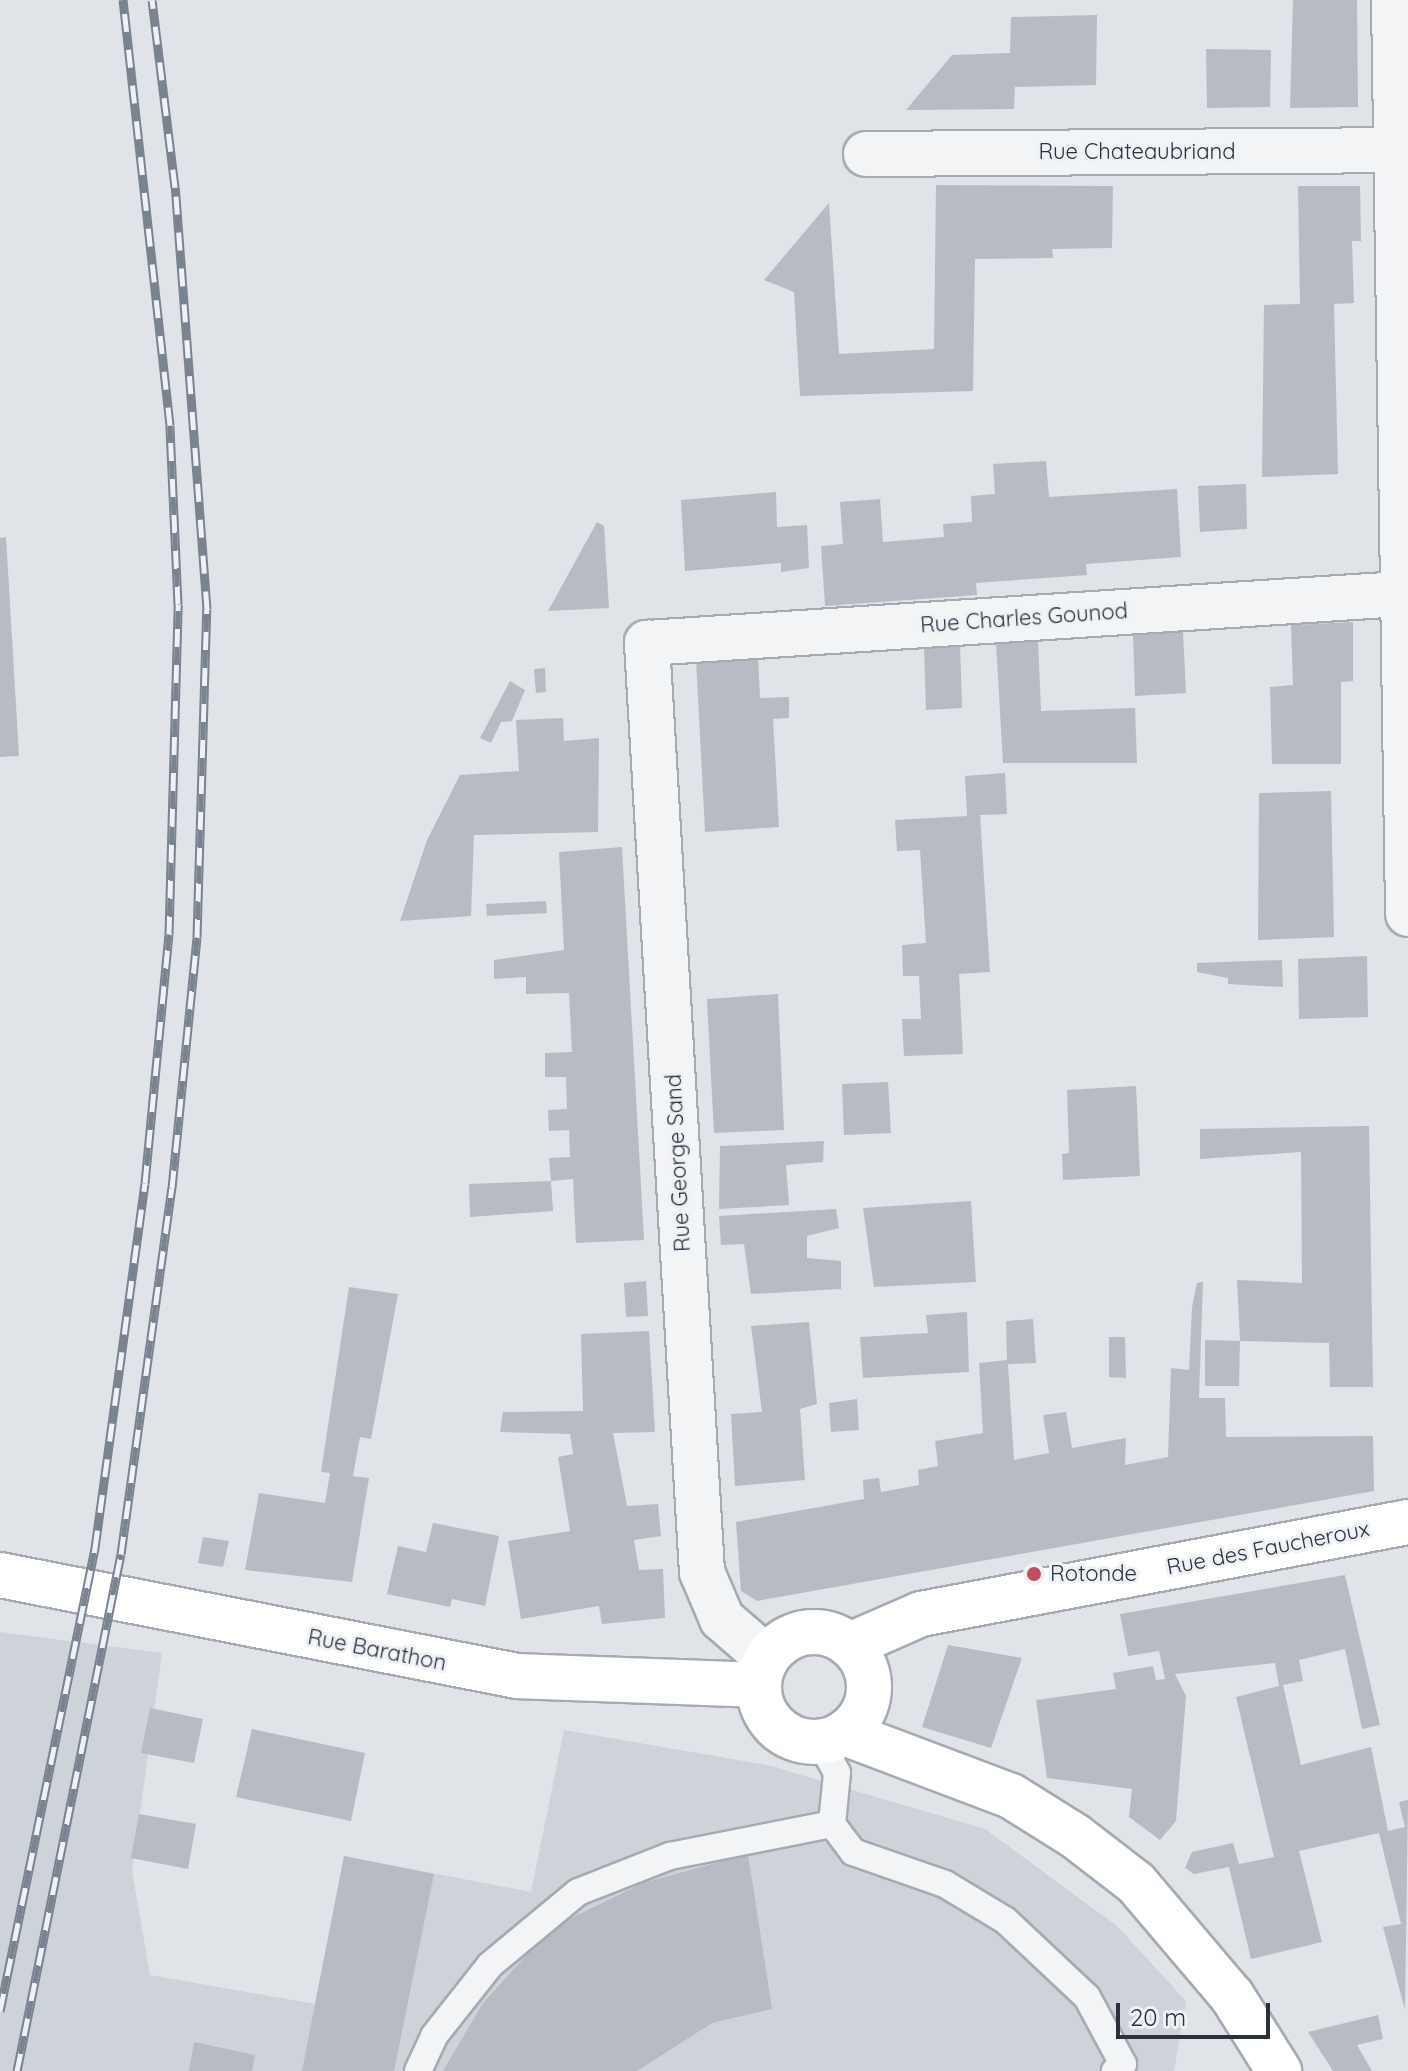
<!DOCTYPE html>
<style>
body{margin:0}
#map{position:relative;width:1408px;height:2071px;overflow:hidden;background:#e0e3e7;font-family:Quicksand,sans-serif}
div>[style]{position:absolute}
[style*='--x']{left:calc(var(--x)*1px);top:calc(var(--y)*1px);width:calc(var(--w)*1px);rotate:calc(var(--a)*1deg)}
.built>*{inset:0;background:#ced2d9}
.building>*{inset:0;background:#b7bcc4}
.roads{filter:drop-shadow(2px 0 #a6aab1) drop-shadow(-2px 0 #a6aab1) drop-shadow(0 2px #a6aab1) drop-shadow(0 -2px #a6aab1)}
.lane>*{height:26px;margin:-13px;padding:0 13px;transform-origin:13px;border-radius:13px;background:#f2f4f6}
.street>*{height:44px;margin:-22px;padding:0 22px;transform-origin:22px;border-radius:22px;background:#f2f4f6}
.secondary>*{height:44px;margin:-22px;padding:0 22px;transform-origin:22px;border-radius:22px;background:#fff}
.secondary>.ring{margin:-22px;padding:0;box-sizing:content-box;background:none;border:44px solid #fff;border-radius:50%}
.rail>*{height:9px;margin-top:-4.5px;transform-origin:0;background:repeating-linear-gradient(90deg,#eff2f5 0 18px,#7a8390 0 36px);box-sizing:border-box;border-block:2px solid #7a8390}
.dots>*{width:22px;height:22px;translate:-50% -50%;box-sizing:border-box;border:4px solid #eff2f5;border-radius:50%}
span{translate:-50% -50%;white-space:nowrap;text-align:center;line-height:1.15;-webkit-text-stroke:6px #eff2f5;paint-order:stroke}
.street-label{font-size:22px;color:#2a313d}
.poi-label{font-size:22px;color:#2a313d}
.left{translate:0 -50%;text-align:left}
.scale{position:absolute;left:1116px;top:2003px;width:154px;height:36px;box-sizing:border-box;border:4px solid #2a313d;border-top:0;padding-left:10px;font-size:24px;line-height:28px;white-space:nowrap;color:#2a313d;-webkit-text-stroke:6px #eff2f5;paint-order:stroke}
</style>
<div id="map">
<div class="built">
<i style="clip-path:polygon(0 1632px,162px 1653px,132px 1871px,150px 1975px,315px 2004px,344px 1856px,531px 1892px,564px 1730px,767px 1765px,985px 1829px,1117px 1926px,1186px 2001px,1174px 2071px,0 2071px)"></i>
</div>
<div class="building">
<i style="clip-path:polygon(1293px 0,1357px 0,1358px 107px,1290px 108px)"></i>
<i style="clip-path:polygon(1097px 15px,1096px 85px,1015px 87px,1014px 109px,906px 110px,952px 55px,1010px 53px,1011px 17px)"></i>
<i style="clip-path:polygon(1206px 49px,1271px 50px,1270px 107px,1207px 108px)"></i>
<i style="clip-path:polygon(936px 185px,1113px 186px,1112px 248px,1052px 249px,1053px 258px,975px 259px,973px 391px,800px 396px,794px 292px,764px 280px,829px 203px,839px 354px,934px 349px)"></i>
<i style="clip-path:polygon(1298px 186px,1360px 186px,1361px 241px,1352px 241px,1354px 303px,1334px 304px,1338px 474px,1262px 477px,1264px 305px,1300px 304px)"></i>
<i style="clip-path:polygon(1046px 461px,1049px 497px,1177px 489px,1181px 557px,1086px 564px,1087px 575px,976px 583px,977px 595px,825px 606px,821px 546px,843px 544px,840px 502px,880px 499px,883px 542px,944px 537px,943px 524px,972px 522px,971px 496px,995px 494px,993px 464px)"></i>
<i style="clip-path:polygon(1246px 484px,1247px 529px,1200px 532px,1198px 486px)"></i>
<i style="clip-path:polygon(776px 492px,777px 527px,807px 525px,809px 568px,781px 572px,781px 563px,685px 571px,681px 500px)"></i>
<i style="clip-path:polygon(597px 522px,604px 526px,609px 608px,548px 611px)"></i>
<i style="clip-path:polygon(6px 537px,19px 756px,0 757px,0 538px)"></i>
<i style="clip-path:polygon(1353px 622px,1353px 681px,1341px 682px,1341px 764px,1272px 764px,1270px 687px,1293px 685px,1291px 625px)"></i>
<i style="clip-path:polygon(1183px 631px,1186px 693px,1135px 696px,1133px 634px)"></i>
<i style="clip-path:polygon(1038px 640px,1041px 711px,1135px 708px,1137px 763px,1003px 763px,996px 643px)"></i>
<i style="clip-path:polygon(960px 644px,962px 708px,926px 710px,924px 647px)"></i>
<i style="clip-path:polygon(758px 656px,760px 698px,789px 697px,789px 718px,773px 719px,779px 827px,705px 832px,696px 660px)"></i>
<i style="clip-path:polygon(545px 668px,546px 692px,536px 693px,534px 669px)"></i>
<i style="clip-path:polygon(510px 681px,525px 690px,512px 721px,501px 722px,491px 743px,480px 738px)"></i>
<i style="clip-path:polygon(563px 718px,564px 741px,599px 738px,598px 832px,474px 835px,471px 916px,400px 921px,427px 840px,460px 775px,519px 771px,516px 720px)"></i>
<i style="clip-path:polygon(1005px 773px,1007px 814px,980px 815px,990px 972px,959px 974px,963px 1054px,904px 1056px,902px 1019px,921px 1019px,919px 976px,903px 976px,902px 945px,926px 943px,920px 850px,897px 851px,895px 820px,967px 816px,965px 776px)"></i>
<i style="clip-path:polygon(1331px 791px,1334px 937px,1258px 940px,1259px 793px)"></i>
<i style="clip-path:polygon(622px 847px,644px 1240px,576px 1243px,573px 1179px,551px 1181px,549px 1158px,570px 1157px,569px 1130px,549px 1131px,548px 1110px,567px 1109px,566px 1077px,545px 1077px,545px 1053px,572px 1052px,569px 993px,526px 994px,526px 977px,494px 979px,494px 960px,564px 950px,559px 852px)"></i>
<i style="clip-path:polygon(546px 901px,547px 913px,487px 916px,486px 904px)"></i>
<i style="clip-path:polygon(1367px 956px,1368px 1017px,1299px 1019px,1298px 959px)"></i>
<i style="clip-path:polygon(1282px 960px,1283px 987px,1228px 984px,1228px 978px,1197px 972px,1197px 963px)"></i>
<i style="clip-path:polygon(778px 994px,784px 1130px,714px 1133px,707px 999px)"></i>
<i style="clip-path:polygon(888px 1082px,891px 1133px,844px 1135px,842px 1084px)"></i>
<i style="clip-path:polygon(1136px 1086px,1140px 1176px,1063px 1180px,1062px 1154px,1069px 1153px,1067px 1090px)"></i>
<i style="clip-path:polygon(1369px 1126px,1373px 1387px,1330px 1387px,1329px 1343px,1240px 1341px,1239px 1386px,1205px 1386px,1205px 1340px,1240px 1341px,1237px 1280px,1302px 1283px,1301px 1152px,1200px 1159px,1200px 1129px)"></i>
<i style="clip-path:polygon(824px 1141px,823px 1162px,786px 1165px,789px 1205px,719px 1209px,720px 1146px)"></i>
<i style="clip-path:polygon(551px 1181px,553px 1211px,470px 1217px,469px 1184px)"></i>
<i style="clip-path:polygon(971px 1201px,976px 1282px,874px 1287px,863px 1208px)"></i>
<i style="clip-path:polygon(836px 1209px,839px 1228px,807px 1236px,807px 1258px,841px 1261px,841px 1289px,751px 1294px,744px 1244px,721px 1245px,719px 1216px)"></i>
<i style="clip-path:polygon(646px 1281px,648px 1316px,626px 1317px,624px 1283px)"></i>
<i style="clip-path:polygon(1203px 1282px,1199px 1398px,1225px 1398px,1226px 1437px,1373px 1436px,1374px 1491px,757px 1601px,741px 1591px,736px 1522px,864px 1499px,863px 1480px,879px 1478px,881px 1492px,919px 1485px,918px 1470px,938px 1466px,935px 1441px,983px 1433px,979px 1363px,1007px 1360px,1006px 1321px,1033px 1319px,1036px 1363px,1008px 1364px,1014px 1460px,1049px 1453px,1043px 1415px,1066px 1412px,1072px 1448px,1126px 1438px,1125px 1465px,1168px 1457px,1171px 1368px,1189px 1370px,1192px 1307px,1197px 1283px)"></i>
<i style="clip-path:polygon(349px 1287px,398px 1294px,371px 1439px,360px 1437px,353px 1476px,369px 1478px,352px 1582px,245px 1570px,259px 1493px,325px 1503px,330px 1473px,321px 1472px)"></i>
<i style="clip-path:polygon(967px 1312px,969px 1372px,863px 1378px,860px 1337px,928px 1333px,926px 1315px)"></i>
<i style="clip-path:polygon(809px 1322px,817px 1404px,800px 1409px,805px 1480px,735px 1486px,731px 1414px,762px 1412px,751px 1326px)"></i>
<i style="clip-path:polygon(649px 1331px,655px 1432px,613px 1433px,627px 1506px,658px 1504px,661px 1536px,634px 1540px,639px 1570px,663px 1569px,665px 1618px,602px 1624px,599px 1606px,521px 1619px,508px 1541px,570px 1531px,558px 1457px,573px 1454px,570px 1434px,500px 1432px,503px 1412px,583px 1411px,581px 1334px)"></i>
<i style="clip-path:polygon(1109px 1337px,1125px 1337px,1126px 1378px,1109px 1377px)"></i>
<i style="clip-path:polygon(857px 1399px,859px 1430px,831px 1432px,829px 1403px)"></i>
<i style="clip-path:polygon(433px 1523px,499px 1536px,485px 1606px,452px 1599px,450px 1607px,387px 1594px,398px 1546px,426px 1552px)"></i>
<i style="clip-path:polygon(203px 1537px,229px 1541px,223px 1567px,198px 1563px)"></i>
<i style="clip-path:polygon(1345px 1575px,1380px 1725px,1362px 1729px,1345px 1649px,1299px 1660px,1303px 1681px,1283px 1685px,1301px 1765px,1371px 1747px,1388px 1831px,1405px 1827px,1399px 1802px,1408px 1800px,1405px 2010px,1383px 1927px,1401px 1924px,1379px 1833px,1299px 1851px,1322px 1942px,1251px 1959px,1229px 1867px,1194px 1874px,1185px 1868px,1192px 1852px,1233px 1843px,1239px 1864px,1274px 1857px,1236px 1697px,1279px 1686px,1275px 1663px,1175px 1674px,1186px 1696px,1176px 1821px,1160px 1840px,1129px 1817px,1132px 1789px,1047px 1778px,1036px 1700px,1116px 1689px,1113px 1673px,1153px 1666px,1156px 1680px,1165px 1679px,1159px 1651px,1128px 1656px,1120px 1614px)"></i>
<i style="clip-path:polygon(948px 1645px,1022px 1658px,991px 1748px,922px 1727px)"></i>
<i style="clip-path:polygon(150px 1708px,203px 1719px,194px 1763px,141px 1753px)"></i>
<i style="clip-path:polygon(252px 1729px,365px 1753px,351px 1821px,236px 1797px)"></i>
<i style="clip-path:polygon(139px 1814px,196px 1824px,188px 1869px,131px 1858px)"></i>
<i style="clip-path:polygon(748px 1854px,772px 2009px,712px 2023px,637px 2071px,443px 2071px,483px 2003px,551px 1928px,643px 1883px)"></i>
<i style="clip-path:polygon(344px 1856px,434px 1874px,394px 2071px,302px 2071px)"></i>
<i style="clip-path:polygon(1378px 2015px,1383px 2039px,1357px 2045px,1372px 2071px,1333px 2071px,1308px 2032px)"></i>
<i style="clip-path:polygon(194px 2042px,255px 2055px,252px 2071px,189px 2071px)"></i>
</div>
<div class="roads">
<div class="lane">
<i style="--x:820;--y:1742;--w:35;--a:61"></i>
<i style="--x:837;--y:1773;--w:51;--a:95.6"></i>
<i style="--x:832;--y:1824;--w:35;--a:53"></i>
<i style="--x:853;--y:1852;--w:97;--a:19.2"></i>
<i style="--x:945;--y:1884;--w:70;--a:31"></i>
<i style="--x:1005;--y:1920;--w:112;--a:43.2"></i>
<i style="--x:1087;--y:1997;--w:76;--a:61.8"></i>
<i style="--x:1123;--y:2064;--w:11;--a:139"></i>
<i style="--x:418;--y:2071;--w:38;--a:-65"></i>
<i style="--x:434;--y:2036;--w:90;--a:-51.7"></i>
<i style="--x:490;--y:1965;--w:114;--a:-39.7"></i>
<i style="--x:578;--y:1892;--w:99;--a:-21.4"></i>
<i style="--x:670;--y:1856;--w:165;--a:-11.2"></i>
</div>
<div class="street">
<i style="--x:1394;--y:0;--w:914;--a:89.12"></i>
<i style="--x:866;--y:154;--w:542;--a:-0.42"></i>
<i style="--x:767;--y:1658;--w:60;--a:-139.1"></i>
<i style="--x:722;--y:1619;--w:51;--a:-113.1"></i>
<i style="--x:702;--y:1572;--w:931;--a:-93.39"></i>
<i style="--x:647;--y:643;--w:756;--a:-3.72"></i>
</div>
<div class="secondary">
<i style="--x:0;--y:1575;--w:527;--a:11.05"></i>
<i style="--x:517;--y:1676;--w:242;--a:2.1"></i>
<i class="ring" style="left:759px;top:1632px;width:66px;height:66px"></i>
<i style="--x:850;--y:1645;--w:77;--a:-23.6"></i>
<i style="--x:921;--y:1614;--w:496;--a:-10.7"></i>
<i style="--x:844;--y:1733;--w:178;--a:20.7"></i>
<i style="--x:1011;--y:1796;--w:75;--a:32"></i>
<i style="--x:1075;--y:1836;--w:77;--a:37.6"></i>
<i style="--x:1136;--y:1883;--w:148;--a:49.7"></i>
<i style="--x:1232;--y:1996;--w:89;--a:57.9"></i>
</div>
</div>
<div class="rail">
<i style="--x:0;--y:2011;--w:473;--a:-78.4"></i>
<i style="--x:95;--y:1548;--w:368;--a:-82.2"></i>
<i style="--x:145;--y:1183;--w:250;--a:-84.5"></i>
<i style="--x:169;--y:934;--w:330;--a:-88.4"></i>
<i style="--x:178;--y:604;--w:179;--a:-92.6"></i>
<i style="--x:170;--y:425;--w:428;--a:-96.3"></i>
<i style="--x:17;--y:2071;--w:527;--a:-78.63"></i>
<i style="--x:121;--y:1554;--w:370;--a:-82.1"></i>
<i style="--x:172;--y:1188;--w:252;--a:-84.3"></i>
<i style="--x:197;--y:937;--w:328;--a:-88.3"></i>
<i style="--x:207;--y:609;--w:423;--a:-94.3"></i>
<i style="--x:175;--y:187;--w:188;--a:-97"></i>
</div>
<div class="dots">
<i style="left:1034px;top:1574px;background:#c34e62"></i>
</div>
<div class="street-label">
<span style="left:1137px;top:152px">Rue Chateaubriand</span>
<span style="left:1024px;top:618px;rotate:-4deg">Rue Charles Gounod</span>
<span style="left:678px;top:1163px;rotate:-93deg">Rue George Sand</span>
<span style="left:1268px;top:1548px;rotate:-11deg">Rue des Faucheroux</span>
<span style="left:377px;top:1650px;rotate:11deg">Rue Barathon</span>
</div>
<div class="poi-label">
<span class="left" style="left:1050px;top:1574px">Rotonde</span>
</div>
<div class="scale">20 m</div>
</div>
